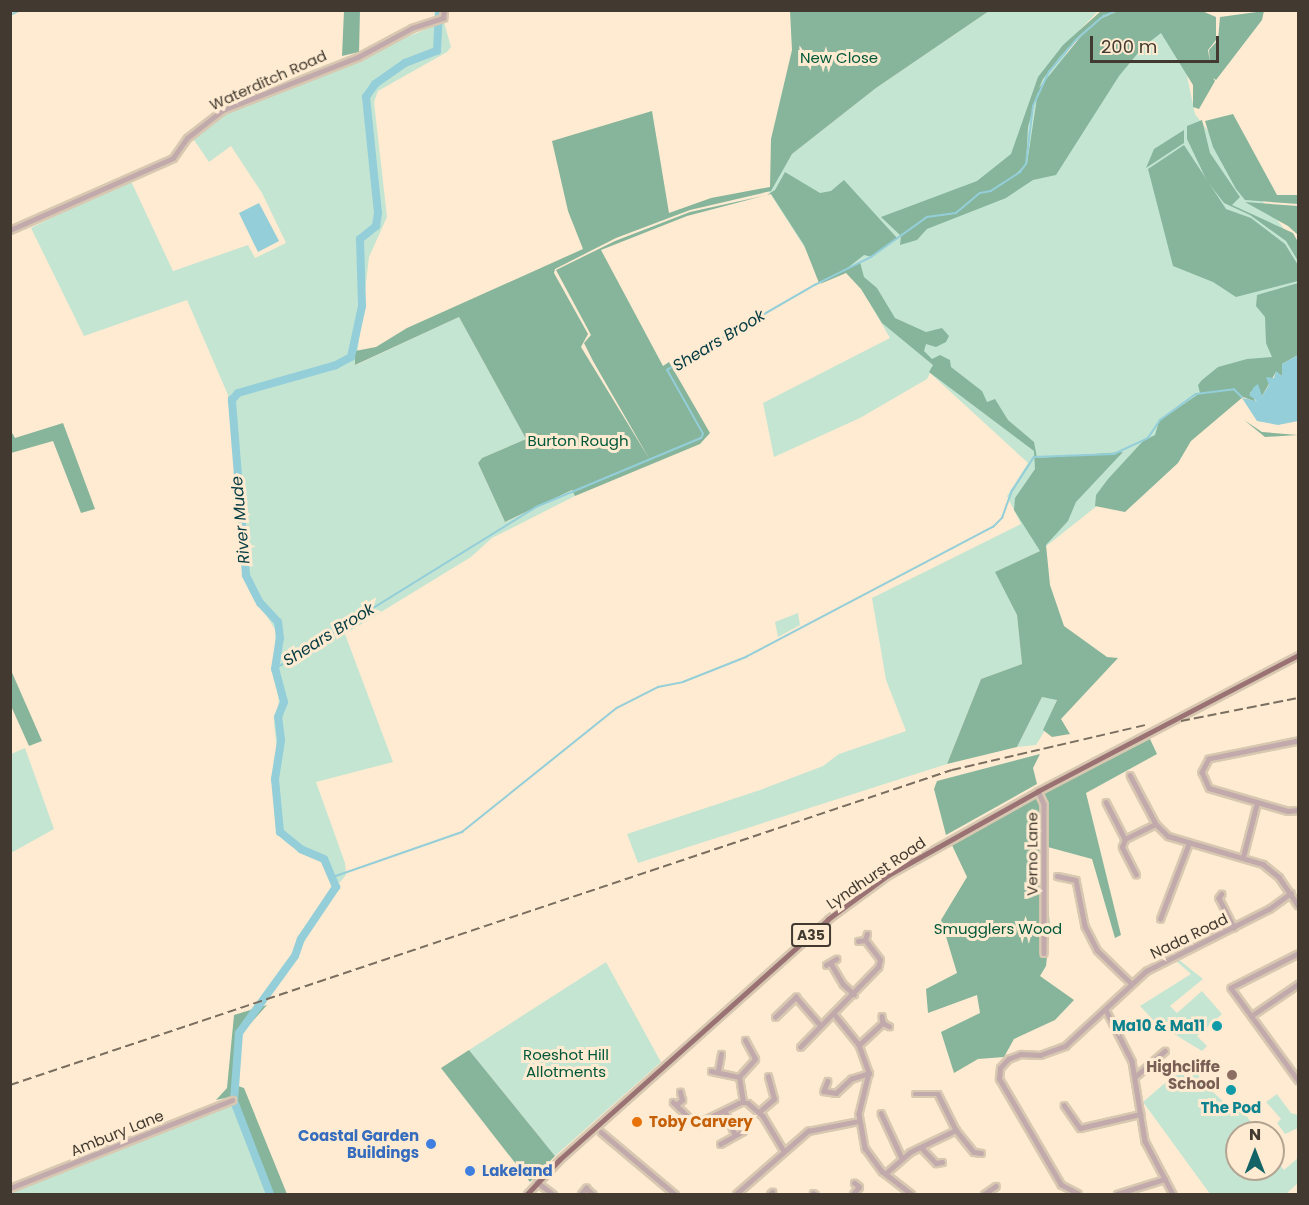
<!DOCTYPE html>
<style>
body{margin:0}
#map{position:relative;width:1309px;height:1205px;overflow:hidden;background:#feebd1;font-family:Poppins,sans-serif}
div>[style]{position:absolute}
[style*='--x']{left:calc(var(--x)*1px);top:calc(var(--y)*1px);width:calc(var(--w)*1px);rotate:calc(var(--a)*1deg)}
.green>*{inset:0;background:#c5e5d3}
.forest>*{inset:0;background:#86b59c}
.water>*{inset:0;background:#94ced8}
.stream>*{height:1.5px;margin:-0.75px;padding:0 0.75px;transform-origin:0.75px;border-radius:0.75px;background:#94ced8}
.river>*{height:8px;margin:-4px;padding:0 4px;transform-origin:4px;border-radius:4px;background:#94ced8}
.roads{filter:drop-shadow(2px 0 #d8c8b1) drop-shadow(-2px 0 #d8c8b1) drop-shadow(0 2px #d8c8b1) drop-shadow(0 -2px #d8c8b1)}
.minor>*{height:4.5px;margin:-2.25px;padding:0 2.25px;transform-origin:2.25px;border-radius:2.25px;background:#c2aaac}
.major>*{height:5px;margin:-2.5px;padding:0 2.5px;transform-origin:2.5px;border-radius:2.5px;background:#9a7274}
.rail>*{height:1.5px;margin-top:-0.75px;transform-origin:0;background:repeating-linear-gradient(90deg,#796e5f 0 9px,transparent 0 13.5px)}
.dots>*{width:16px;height:16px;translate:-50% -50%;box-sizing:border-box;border:3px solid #feebd1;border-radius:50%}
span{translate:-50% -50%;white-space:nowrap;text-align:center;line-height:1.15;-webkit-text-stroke:6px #feebd1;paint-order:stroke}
.shield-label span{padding:2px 4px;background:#feebd1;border:2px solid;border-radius:4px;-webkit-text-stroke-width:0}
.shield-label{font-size:14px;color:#423a30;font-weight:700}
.park-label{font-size:15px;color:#00583a}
.street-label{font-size:15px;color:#423a30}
.culture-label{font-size:15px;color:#0d838f;font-weight:700}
.right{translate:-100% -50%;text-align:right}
.education-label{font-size:15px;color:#785e54;font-weight:700}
.food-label{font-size:15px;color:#c56008;font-weight:700}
.left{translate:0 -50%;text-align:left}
.shop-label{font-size:15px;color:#366cbe;font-weight:700}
.water-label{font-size:16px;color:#033b43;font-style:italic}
.frame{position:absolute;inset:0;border:12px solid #423a30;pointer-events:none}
.north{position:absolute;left:1225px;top:1121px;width:60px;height:60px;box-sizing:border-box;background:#feebd1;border:2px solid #b3a491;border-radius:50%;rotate:0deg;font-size:16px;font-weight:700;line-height:24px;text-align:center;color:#423a30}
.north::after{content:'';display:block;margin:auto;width:21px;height:27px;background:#136367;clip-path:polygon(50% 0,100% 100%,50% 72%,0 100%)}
.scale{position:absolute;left:1090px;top:36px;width:129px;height:27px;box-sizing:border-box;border:3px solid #423a30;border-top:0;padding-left:8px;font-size:18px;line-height:21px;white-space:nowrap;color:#423a30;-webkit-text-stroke:4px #feebd1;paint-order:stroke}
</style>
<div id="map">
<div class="green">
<i style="clip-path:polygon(989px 11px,1098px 11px,1077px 33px,1056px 74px,1153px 13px,1185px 66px,1195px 114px,1298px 247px,1298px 347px,1040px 551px,996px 572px,1017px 615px,1022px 664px,981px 679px,947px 764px,638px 863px,627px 834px,760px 790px,823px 766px,839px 754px,906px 731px,886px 680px,872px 598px,1021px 524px,1007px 496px,1028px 463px,930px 373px,927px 379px,860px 418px,774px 457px,763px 403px,890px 338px,847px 264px,826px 281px,768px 190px,792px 154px,876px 88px)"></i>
<i style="clip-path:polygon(444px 22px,451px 47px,447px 52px,378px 91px,374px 102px,387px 217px,369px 257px,356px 365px,459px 317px,526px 439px,482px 458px,478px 463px,505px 522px,573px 490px,575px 496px,492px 538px,471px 557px,345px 634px,393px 762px,316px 782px,345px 863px,346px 875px,336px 887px,322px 862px,287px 843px,276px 832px,272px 777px,277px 751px,274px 722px,279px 701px,273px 667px,276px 631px,244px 579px,228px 395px,187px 300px,84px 336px,31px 228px,130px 179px,173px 271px,248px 245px,255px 258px,286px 243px,262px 193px,231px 146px,209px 162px,194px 140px,207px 124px,247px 102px)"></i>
<i style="clip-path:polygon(798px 613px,800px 625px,778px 637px,775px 622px)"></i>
<i style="clip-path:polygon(1042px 697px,1057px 699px,1044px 732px,1036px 745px,1017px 747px)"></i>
<i style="clip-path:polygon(25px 748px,54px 829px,11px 853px,11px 754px)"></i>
<i style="clip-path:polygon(1178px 959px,1203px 979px,1170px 1006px,1177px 1013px,1202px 991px,1222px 1014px,1197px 1036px,1207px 1046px,1202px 1051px,1156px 1023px,1140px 1006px,1191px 974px,1175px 960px)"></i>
<i style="clip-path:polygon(606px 962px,661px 1062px,555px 1156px,469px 1050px)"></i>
<i style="clip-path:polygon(1195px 1057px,1205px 1069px,1198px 1075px,1211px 1090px,1230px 1108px,1240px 1107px,1259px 1133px,1237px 1133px,1237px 1169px,1273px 1169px,1273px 1156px,1284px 1170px,1298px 1158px,1298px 1183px,1286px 1194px,1210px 1194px,1143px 1102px)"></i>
<i style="clip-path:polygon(1277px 1094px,1291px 1113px,1298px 1115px,1298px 1128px,1285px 1134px,1277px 1123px,1281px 1119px,1266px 1102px)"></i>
<i style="clip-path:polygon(232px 1104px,266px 1194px,11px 1194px,11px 1191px)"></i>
</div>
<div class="forest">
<i style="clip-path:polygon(344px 11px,360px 11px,359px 52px,342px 56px)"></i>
<i style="clip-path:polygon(790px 11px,989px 11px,876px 88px,792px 154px,771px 191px,690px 210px,616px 238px,555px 269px,554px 273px,588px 334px,581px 347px,650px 460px,593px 361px,584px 343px,591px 335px,556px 270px,615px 241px,690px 212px,767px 195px,775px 190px,785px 172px,820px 193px,831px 191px,844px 180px,897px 238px,872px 257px,864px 255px,845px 270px,860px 262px,864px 277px,877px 288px,895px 318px,926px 332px,942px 328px,949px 336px,946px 342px,936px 347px,926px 344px,924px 351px,932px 359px,940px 355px,950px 360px,951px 367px,982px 391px,987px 402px,995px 399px,1008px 420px,1034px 442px,1037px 458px,1123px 452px,1076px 502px,1068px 521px,1046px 545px,1050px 585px,1064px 626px,1107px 657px,1118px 658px,1061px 719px,1070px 734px,1052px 737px,1043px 730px,1057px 700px,1042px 697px,1017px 747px,947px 764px,981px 679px,1022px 664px,1017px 615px,995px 572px,1040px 551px,1014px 510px,1015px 498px,1035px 469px,1034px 451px,929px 372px,933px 365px,882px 323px,861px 289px,846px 273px,820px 284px,827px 278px,819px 283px,804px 245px,771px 194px,687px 216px,601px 250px,663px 366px,669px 362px,710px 433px,700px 444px,575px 496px,572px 490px,505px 522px,478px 463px,482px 458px,526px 439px,459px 317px,355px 365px,355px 351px,376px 347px,407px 328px,583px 249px,568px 211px,552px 141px,652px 111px,669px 213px,711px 198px,770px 187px,771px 139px,792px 50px)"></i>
<i style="clip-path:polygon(evenodd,1101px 11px,1115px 11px,1100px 18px,1079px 36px,1059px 58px,1043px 79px,1039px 88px,1082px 35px,1100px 19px,1118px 11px,1202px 11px,1216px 17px,1216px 40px,1208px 50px,1210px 62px,1209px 50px,1218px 40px,1220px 17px,1264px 11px,1262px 20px,1216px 80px,1213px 78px,1215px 81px,1199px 109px,1193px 107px,1193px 85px,1161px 33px,1143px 47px,1119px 76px,1056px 175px,1033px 180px,1006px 198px,927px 229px,917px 240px,900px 245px,901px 236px,881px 217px,977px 181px,1011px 154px,1038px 77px,1063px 45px,1101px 11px,1038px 91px,1027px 164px,1021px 171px,1013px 177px,1026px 164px,1028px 127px,1038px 91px)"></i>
<i style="clip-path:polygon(1233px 114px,1277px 195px,1298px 195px,1298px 204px,1245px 200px,1236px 189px,1213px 147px,1205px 121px)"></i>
<i style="clip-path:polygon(1202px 120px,1210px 153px,1240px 197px,1232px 205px,1293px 233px,1298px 242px,1298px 261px,1286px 241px,1250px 215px,1224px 203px,1207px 181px,1187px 139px,1187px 126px)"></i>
<i style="clip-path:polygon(1184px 130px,1184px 143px,1146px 168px,1154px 149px)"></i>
<i style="clip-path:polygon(1184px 145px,1226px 209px,1251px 218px,1285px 244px,1298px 265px,1298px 281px,1236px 297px,1213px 282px,1173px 266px,1148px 169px)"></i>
<i style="clip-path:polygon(1245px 202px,1298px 206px,1298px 235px,1288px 226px)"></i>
<i style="clip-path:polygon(1298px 283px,1298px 355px,1282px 364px,1282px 376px,1276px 372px,1262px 396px,1259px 395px,1260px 390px,1250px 392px,1256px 402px,1243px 397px,1191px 441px,1178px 463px,1125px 512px,1095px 506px,1096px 495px,1108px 479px,1143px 441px,1155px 435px,1159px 421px,1200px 393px,1198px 385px,1202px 380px,1218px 367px,1247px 359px,1272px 357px,1266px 343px,1265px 317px,1256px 306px,1257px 295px)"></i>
<i style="clip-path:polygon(1244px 420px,1262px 432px,1298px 435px,1265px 437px)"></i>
<i style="clip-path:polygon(63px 423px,95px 509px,81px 513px,53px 441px,11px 453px,11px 431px,15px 438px)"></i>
<i style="clip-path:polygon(10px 668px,42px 741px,29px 746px,11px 706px)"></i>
<i style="clip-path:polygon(1150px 739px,1157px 754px,1086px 793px,1121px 935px,1115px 938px,1092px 859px,1044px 846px,1050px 929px,1046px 966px,1040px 976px,1074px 1000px,1055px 1020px,1014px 1039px,1004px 1057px,978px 1059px,954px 1073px,941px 1032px,980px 1013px,977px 995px,928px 1013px,926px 989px,957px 973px,941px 920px,967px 877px,950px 841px)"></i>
<i style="clip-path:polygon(1040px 754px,1033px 768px,1037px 784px,946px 835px,934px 789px,937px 781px)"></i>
<i style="clip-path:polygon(267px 1005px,242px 1033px,238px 1086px,244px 1088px,287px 1194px,266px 1194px,230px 1097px,216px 1100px,227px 1088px,234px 1015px)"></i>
<i style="clip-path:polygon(469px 1050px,555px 1156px,530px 1182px,441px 1068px)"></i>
</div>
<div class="water">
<i style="clip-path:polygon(259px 203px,279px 241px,258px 252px,239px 213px)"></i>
<i style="clip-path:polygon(1298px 355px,1298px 421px,1278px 425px,1257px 421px,1242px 398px,1257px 401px,1249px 395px,1254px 387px,1258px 384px,1262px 396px,1269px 385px,1266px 377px,1274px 378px,1276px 371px,1282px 376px,1282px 364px)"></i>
</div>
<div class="stream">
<i style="--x:10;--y:15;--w:12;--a:-24"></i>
<i style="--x:275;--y:669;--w:307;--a:-31.8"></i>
<i style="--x:536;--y:507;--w:179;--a:-22.7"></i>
<i style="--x:701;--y:438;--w:4;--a:-63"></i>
<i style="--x:703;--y:434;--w:73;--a:-119.4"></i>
<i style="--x:667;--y:370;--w:171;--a:-29.9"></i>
<i style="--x:815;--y:285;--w:63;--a:-26.6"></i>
<i style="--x:871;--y:257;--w:69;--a:-35.5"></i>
<i style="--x:927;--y:217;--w:29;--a:-8"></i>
<i style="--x:956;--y:213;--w:31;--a:-40"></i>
<i style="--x:980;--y:193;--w:11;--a:-10"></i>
<i style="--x:991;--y:191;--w:35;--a:-33"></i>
<i style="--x:1020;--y:172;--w:10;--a:-53"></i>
<i style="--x:1026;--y:164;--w:58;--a:-83.1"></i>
<i style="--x:1033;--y:106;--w:38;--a:-65"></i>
<i style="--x:1049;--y:72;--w:42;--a:-49.8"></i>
<i style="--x:1076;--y:40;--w:37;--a:-41"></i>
<i style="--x:1104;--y:16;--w:15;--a:-23"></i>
<i style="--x:333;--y:877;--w:137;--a:-19.2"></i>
<i style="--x:462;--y:832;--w:198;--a:-38.7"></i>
<i style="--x:617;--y:708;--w:46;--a:-27.1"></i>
<i style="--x:658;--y:687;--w:25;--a:-11"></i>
<i style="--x:683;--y:682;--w:68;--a:-21.6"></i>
<i style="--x:746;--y:657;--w:279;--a:-27.8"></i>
<i style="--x:993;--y:527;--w:13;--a:-45"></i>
<i style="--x:1002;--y:518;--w:29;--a:-70"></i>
<i style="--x:1012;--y:491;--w:40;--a:-57.1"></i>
<i style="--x:1034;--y:457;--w:80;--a:-2.1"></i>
<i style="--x:1114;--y:454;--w:38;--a:-25"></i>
<i style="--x:1148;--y:438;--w:22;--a:-56"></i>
<i style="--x:1160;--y:420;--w:44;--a:-35.8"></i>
<i style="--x:1196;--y:394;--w:38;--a:-7"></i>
<i style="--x:1234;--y:389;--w:11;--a:45"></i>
</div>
<div class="river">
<i style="--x:270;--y:1194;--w:100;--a:-111.2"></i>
<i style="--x:234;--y:1101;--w:68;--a:-85.8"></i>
<i style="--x:239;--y:1033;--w:95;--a:-54"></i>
<i style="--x:295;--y:956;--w:18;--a:-71"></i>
<i style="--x:301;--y:939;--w:63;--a:-56.1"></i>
<i style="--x:336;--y:887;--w:30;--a:-113"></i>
<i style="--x:324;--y:859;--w:25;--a:-157"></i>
<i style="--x:301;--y:849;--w:27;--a:-141"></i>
<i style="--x:280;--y:832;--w:53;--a:-95.4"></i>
<i style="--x:275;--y:779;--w:39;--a:-81"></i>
<i style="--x:281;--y:740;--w:23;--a:-97"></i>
<i style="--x:278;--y:717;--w:16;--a:-68"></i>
<i style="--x:284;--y:702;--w:34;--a:-105"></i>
<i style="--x:275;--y:669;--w:31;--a:-81"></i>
<i style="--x:280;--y:638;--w:16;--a:-97"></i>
<i style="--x:278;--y:622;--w:26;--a:-133"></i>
<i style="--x:260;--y:603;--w:31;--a:-117"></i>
<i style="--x:246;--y:575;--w:176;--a:-94.6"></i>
<i style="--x:232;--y:400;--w:9;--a:-49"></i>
<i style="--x:238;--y:393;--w:102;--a:-15.9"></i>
<i style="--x:336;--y:365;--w:17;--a:-28"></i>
<i style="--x:351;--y:357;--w:52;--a:-77.8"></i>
<i style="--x:362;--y:306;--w:67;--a:-91.7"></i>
<i style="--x:360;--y:239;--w:21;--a:-39"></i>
<i style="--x:376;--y:226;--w:13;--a:-81"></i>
<i style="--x:378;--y:213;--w:117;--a:-95.9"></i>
<i style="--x:366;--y:97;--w:16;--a:-55"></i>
<i style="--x:375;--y:84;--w:37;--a:-35"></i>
<i style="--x:405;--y:63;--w:34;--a:-21"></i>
<i style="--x:437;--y:51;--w:41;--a:-87.2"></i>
</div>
<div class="roads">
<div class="minor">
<i style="--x:10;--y:230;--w:178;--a:-23.8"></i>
<i style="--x:173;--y:158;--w:24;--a:-55"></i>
<i style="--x:187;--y:138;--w:46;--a:-37.9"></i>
<i style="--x:223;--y:110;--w:145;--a:-21.4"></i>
<i style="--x:358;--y:57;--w:61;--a:-28.2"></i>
<i style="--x:412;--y:28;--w:33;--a:-18"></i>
<i style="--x:443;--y:18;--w:8;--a:-83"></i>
<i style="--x:1298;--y:741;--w:91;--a:168.6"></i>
<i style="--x:1209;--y:759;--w:15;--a:118"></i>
<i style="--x:1202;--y:772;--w:17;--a:66"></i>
<i style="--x:1209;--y:788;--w:82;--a:16.2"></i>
<i style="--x:1288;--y:811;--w:10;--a:-6"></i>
<i style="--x:1130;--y:775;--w:55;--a:62"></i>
<i style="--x:1156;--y:824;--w:17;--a:45"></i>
<i style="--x:1168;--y:836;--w:99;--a:16.4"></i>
<i style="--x:1263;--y:864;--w:21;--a:39"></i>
<i style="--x:1279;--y:877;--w:34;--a:56"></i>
<i style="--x:1038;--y:791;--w:14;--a:65"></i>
<i style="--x:1044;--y:804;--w:149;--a:90"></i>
<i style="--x:1106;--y:802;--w:42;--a:62.8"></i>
<i style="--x:1243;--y:857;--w:56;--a:-75.5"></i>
<i style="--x:1136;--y:875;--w:31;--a:-117"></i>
<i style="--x:1122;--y:847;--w:9;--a:-69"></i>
<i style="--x:1125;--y:839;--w:34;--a:-26"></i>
<i style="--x:1057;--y:876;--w:19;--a:12"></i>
<i style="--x:1076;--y:880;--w:47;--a:78.9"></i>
<i style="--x:1085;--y:926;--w:27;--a:63"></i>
<i style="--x:1097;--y:950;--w:47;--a:44.1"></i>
<i style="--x:1222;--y:894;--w:5;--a:127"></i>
<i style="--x:1219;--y:898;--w:33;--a:63"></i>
<i style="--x:1160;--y:919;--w:81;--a:-69.1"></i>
<i style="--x:858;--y:941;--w:7;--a:-8"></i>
<i style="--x:865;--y:940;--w:6;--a:-72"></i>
<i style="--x:1298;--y:954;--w:75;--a:153.1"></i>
<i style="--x:1231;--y:988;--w:114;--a:53.9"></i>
<i style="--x:826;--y:965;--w:12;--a:-31"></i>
<i style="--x:832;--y:965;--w:22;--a:60"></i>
<i style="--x:843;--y:984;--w:15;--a:42"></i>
<i style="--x:1106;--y:1010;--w:57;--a:63"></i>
<i style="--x:1132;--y:1061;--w:81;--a:80.8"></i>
<i style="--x:1145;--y:1141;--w:60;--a:62.2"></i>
<i style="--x:835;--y:1015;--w:38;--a:51"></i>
<i style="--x:859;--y:1045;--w:30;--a:70"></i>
<i style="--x:869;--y:1073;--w:42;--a:103.7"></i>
<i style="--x:859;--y:1114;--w:35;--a:80"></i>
<i style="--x:865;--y:1148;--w:29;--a:54"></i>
<i style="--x:882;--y:1171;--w:37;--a:38"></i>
<i style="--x:882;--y:1016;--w:7;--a:82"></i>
<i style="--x:883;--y:1023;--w:7;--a:27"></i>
<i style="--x:1251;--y:1016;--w:57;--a:-34.2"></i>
<i style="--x:775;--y:1017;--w:29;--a:-44"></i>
<i style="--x:796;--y:997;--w:38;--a:49"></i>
<i style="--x:859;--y:1045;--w:33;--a:-43"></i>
<i style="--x:800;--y:1047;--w:112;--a:-45.7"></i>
<i style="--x:878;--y:967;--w:7;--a:-74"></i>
<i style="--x:880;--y:960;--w:25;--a:-127"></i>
<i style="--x:711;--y:1071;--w:29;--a:12"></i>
<i style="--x:718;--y:1071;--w:17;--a:-80"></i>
<i style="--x:1136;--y:1076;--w:38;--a:-41"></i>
<i style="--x:828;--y:1081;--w:11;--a:112"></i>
<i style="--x:824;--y:1091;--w:12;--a:9"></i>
<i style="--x:836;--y:1093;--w:21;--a:-43"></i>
<i style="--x:851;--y:1079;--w:19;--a:-18"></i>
<i style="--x:915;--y:1094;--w:23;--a:0"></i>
<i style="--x:938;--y:1094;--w:40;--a:63.4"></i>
<i style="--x:956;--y:1130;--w:28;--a:51"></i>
<i style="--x:974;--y:1152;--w:7;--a:8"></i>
<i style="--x:673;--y:1102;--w:32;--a:44"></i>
<i style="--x:696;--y:1124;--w:48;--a:-26"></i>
<i style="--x:739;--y:1103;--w:9;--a:0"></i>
<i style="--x:748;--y:1103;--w:20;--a:41"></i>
<i style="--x:763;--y:1116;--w:41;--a:59"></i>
<i style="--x:743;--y:1102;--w:25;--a:-99"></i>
<i style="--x:739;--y:1077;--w:24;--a:-48"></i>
<i style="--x:755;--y:1059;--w:21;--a:-118"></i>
<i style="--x:676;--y:1105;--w:8;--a:-40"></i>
<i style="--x:682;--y:1100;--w:8;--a:-104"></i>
<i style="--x:1064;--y:1105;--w:28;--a:55"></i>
<i style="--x:1080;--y:1128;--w:62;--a:-13.1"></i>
<i style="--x:725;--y:1111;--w:25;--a:67"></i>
<i style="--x:759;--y:1112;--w:20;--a:-41"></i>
<i style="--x:774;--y:1099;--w:23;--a:-105"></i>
<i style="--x:881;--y:1113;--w:50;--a:65"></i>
<i style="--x:601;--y:1132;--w:97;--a:40"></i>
<i style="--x:720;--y:1144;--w:26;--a:-29"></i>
<i style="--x:921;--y:1147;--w:22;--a:47"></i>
<i style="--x:936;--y:1163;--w:6;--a:-9"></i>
<i style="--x:885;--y:1174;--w:33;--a:-41"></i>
<i style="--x:910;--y:1152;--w:51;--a:-25.6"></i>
<i style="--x:537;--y:1182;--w:20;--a:37"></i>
<i style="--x:10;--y:1188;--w:239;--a:-21.6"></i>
<i style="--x:813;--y:1193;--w:2;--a:27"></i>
<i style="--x:581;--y:1194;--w:8;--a:-50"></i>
<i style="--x:586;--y:1188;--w:9;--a:41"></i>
<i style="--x:736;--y:1194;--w:96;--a:-41.2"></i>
<i style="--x:808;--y:1131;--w:52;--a:-11.1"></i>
<i style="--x:770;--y:1194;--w:3;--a:-45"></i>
<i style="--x:853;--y:1194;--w:9;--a:-49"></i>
<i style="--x:859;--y:1187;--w:6;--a:-141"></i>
<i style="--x:984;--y:1194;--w:14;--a:-34"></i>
<i style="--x:1078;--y:1194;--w:19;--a:-152"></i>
<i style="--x:1061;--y:1185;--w:123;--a:-120.3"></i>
<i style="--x:999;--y:1079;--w:11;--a:-85"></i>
<i style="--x:1000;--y:1068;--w:12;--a:-48"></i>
<i style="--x:1008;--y:1059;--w:14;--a:-21"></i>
<i style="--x:1021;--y:1054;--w:19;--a:3"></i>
<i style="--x:1040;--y:1055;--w:27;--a:-20"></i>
<i style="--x:1065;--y:1046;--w:110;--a:-42.8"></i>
<i style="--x:1146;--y:971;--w:138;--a:-26.8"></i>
<i style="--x:1269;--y:909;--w:27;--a:-36"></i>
<i style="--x:1117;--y:1194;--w:50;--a:-17.4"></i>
</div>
<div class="major">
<i style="--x:527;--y:1194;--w:48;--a:-46.7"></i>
<i style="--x:560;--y:1159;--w:360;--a:-41.8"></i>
<i style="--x:828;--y:919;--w:74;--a:-36.3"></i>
<i style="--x:888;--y:875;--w:172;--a:-29.2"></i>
<i style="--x:1038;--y:791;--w:293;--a:-27.6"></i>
</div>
</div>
<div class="rail">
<i style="--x:1181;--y:721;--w:119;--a:-11.1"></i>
<i style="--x:10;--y:1085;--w:993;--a:-18.49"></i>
<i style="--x:952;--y:770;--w:198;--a:-13.1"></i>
</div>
<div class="dots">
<i style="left:1217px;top:1026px;background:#0f9aa8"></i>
<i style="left:1232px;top:1075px;background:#8d6e63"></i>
<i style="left:1231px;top:1090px;background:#0f9aa8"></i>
<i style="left:637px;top:1122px;background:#e8710a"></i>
<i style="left:431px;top:1144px;background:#3f7fe0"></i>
<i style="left:470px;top:1171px;background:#3f7fe0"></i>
</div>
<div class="shield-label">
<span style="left:811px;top:935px">A35</span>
</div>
<div class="park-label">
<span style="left:839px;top:58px">New Close</span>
<span style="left:578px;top:441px">Burton Rough</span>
<span style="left:998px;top:929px">Smugglers Wood</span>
<span style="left:566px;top:1063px">Roeshot Hill<br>Allotments</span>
</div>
<div class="street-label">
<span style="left:268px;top:80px;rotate:-24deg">Waterditch Road</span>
<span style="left:1032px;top:854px;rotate:-90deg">Verno Lane</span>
<span style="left:876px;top:873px;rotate:-34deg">Lyndhurst Road</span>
<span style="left:1189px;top:936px;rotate:-26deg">Nada Road</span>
<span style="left:117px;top:1133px;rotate:-22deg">Ambury Lane</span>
</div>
<div class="culture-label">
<span class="right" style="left:1205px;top:1026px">Ma10 &amp; Ma11</span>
<span style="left:1231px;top:1108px">The Pod</span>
</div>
<div class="education-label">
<span class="right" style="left:1220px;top:1075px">Highcliffe<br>School</span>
</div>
<div class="food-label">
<span class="left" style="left:649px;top:1122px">Toby Carvery</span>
</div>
<div class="shop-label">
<span class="right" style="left:419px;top:1144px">Coastal Garden<br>Buildings</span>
<span class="left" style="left:482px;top:1171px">Lakeland</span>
</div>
<div class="water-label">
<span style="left:719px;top:341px;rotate:-31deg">Shears Brook</span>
<span style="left:241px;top:520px;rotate:-95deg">River Mude</span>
<span style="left:329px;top:635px;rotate:-32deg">Shears Brook</span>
</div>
<div class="frame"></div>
<div class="north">N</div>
<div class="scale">200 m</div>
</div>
